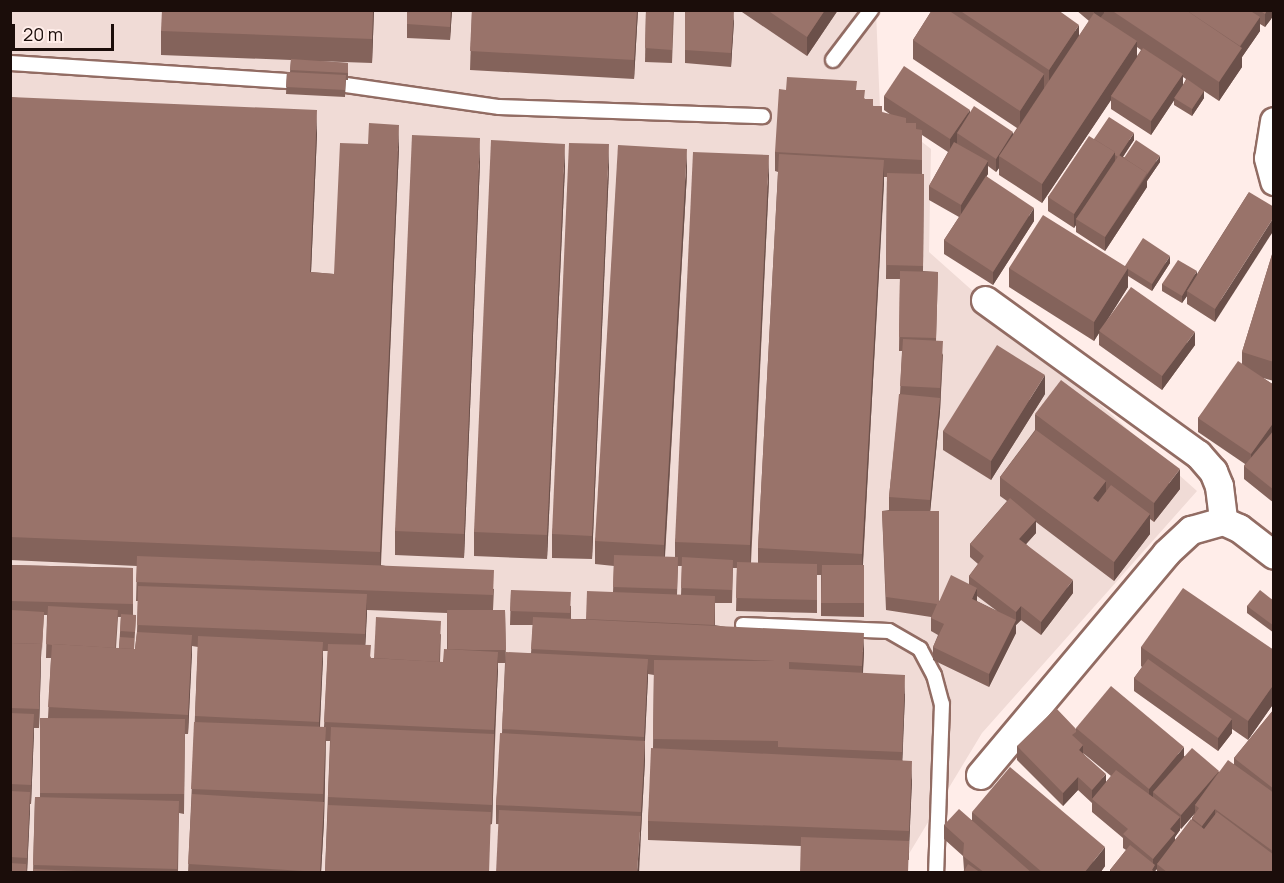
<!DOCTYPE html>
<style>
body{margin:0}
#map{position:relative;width:1284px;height:883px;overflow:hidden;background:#ffede9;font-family:Manrope,sans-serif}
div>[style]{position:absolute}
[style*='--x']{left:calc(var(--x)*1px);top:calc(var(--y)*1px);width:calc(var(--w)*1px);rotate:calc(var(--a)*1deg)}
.built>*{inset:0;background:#f0dbd6}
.roads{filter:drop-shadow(2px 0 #926c63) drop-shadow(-2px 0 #926c63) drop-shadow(0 2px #926c63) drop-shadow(0 -2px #926c63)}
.service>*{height:14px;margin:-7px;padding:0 7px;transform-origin:7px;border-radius:7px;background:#fff}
.minor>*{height:27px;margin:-13.5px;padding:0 13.5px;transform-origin:13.5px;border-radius:13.5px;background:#fff}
.wall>*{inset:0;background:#84635b}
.shaded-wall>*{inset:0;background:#6b504a}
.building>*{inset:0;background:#99736a}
span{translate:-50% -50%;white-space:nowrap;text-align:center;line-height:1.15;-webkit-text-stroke:6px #ffede9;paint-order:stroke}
.frame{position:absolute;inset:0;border:12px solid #1b0d0a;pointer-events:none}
.scale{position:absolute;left:12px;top:24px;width:102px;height:27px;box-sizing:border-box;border:3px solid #1b0d0a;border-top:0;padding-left:8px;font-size:18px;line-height:21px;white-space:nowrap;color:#1b0d0a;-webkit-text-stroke:4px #ffede9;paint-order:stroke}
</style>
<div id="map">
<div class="built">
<i style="clip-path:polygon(10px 11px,876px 11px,880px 109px,931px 149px,929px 252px,1197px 491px,982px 733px,898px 872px,11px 872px)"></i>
</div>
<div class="roads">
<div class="service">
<i style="--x:833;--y:60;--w:63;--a:-52.8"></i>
<i style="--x:10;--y:63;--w:278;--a:3.7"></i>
<i style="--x:346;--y:85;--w:155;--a:8.2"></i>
<i style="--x:499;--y:107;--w:264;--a:2"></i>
<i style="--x:743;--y:625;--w:146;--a:2.4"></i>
<i style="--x:889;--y:631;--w:36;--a:30"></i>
<i style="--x:920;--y:649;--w:30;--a:62"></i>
<i style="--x:934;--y:675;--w:30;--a:75"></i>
<i style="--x:942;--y:704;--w:168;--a:92"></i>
</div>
<div class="minor">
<i style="--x:1274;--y:121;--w:37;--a:99"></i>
<i style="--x:1268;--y:158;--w:24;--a:75"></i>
<i style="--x:985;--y:300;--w:263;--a:35.9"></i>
<i style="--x:1198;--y:454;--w:23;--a:49"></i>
<i style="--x:1213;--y:471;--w:16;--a:68"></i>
<i style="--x:1219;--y:486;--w:35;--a:83"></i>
<i style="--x:980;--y:775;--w:290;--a:-50"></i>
<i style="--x:1166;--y:553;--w:34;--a:-43"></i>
<i style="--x:1191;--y:530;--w:33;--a:-16"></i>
<i style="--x:1223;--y:521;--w:17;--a:24"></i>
<i style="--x:1239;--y:528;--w:44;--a:37.6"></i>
</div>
</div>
<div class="wall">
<i style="clip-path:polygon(374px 10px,372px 63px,315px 61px,348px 63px,348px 80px,346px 80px,345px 97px,286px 94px,287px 72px,290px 72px,291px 60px,161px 55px,161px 31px)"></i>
<i style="clip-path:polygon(452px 10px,450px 40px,407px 38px,407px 24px)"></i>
<i style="clip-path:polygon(472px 10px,638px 10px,634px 79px,470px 70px)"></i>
<i style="clip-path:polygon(646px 10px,674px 10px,672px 63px,645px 62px)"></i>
<i style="clip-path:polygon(739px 10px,838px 10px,807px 56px)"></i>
<i style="clip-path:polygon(evenodd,932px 10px,1058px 10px,1079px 36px,1089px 21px,1076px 10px,1274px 10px,1274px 15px,1265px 27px,1260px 24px,1260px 31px,1242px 57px,1242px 67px,1219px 101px,1204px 91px,1204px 98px,1192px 116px,1174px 105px,1174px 100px,1151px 135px,1111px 109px,1111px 100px,1042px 203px,999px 175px,999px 168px,996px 172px,988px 166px,988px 174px,986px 176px,1034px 221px,993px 285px,944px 254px,944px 240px,959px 217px,929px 200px,929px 186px,948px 152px,922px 135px,922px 174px,924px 174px,923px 271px,938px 272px,936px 341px,943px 355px,940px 411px,930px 511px,939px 601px,969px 584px,969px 576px,978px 564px,970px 557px,970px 544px,1007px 501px,1000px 496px,1000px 477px,1035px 430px,1035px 414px,1180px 489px,1154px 522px,1150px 519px,1150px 534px,1114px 581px,1036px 522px,1036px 533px,1026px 544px,1073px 593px,1041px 635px,1021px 620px,1016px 625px,1016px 633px,989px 687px,933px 660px,933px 647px,938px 635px,931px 631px,931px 617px,886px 610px,882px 511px,889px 510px,889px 497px,900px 394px,902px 351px,899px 351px,900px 279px,886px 279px,887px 177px,884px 177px,863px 565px,864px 565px,864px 617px,821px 616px,821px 575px,817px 575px,817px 613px,736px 611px,737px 568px,733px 568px,732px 603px,715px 603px,715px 625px,864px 652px,863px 673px,905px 694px,902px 760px,912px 780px,909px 841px,909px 860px,801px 846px,648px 840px,648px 821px,653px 748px,654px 675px,648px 674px,645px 741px,645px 760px,641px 832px,496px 824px,496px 805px,502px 733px,505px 663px,498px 663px,492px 824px,325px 873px,330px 741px,326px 741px,324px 821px,321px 873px,188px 873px,198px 647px,192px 646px,188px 734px,185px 734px,184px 814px,179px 813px,178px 873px,33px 873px,35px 797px,40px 797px,40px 718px,48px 718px,51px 658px,46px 658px,47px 615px,44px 615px,41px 658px,39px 728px,34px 728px,31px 804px,30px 804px,27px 873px,10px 873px,10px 565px,133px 568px,133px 615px,136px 615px,134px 649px,135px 649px,137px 632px,138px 601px,136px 601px,137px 566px,10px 560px,10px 97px,317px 134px,311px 272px,334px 274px,399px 148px,381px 565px,494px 589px,493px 610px,505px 610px,506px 661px,531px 653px,533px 625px,510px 625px,511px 590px,571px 606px,571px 619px,586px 619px,613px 592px,614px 566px,595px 564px,595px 541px,687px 173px,665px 557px,675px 557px,675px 542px,769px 179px,751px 563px,758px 563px,758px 548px,778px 172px,775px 171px,775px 152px,857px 90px,865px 99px,882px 113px,891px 115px,884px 110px,884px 96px,970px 113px,1013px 134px,1017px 128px,913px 59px,913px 40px,932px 10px,1137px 47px,1141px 50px,1137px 56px,1137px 47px,932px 10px,1183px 77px,1186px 79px,1183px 85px,1183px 77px,932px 10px,678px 566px,682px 566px,681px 595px,677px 595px,678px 566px,932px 10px,977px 596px,997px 611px,977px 601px,977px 596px,932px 10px,367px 610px,447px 613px,447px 649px,443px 662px,440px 662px,441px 634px,374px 658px,371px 658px,365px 645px,367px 610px,932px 10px,118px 617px,121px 617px,119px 648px,116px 648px,118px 617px,932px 10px,323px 651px,328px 651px,324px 727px,320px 727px,323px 651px)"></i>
<i style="clip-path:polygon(734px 20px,731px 67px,685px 63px,685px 50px)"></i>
<i style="clip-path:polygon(1094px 139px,1134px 140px,1123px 157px,1160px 162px,1147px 181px,1147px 187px,1105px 251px,1076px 232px,1076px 225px,1074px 228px,1048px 211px,1048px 197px)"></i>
<i style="clip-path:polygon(480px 162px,464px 558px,395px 555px,395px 531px)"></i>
<i style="clip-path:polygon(565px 167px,547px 559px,474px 556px,474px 532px)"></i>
<i style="clip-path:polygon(609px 168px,592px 559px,552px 558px,552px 534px)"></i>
<i style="clip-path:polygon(1249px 192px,1215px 322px,1187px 304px,1187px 296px,1182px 303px,1162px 291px,1162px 284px,1197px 274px)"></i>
<i style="clip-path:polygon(1274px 248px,1274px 381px,1263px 378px,1274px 385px,1274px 503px,1244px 479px,1244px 466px,1245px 464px,1198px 432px,1198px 418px,1242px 364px,1242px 352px)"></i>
<i style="clip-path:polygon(1170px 263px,1152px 291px,1128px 276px,1128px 287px,1106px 322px,1195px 345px,1162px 390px,1099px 345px,1099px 333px,1094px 341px,1009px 287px,1009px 268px,1125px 266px)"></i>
<i style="clip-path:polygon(1045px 394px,991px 480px,943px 450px,943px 431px)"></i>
<i style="clip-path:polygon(1274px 601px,1274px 633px,1247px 613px,1247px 606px)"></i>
<i style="clip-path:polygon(1141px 647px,1274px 650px,1274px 703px,1248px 740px,1232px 729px,1232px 733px,1218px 751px,1134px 691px,1134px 678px,1142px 667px,1141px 666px)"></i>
<i style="clip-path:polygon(evenodd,1274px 709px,1274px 873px,1157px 873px,1157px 869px,1155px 871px,1155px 873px,1110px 873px,1110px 870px,1126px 850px,1123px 848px,1123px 838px,1092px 812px,1092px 803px,1078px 790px,1063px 806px,1017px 760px,1017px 746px,1076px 729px,1076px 728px,1184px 756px,1219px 772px,1234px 764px,1234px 758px,1274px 709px,1083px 753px,1111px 776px,1106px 782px,1083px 753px,1274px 709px,1195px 813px,1192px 818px,1192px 820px,1175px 840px,1175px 837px,1180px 830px,1180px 828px,1181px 829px,1195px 813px)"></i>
<i style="clip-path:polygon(972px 812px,1105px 866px,1100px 873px,963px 873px,964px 870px,963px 856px,944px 839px,944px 825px,972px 820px)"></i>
</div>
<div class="shaded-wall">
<i style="clip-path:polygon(373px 10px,374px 10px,372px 63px,372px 39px)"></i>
<i style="clip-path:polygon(451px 10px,452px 10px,450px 40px,450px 27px)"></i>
<i style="clip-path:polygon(637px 10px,638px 10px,634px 79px,634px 60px)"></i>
<i style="clip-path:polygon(734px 10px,734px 20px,731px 67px,731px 53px)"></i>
<i style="clip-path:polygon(825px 10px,838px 10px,807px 56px,807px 37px)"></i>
<i style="clip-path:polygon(1095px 10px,1104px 10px,1104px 13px,1094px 26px,1094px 12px)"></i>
<i style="clip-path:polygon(1267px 10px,1274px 10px,1274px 15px,1265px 27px,1265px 14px)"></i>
<i style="clip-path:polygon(1260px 17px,1260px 31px,1242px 57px,1242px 67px,1219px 101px,1219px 82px,1240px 47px)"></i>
<i style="clip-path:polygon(1079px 25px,1079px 44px,1049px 89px,1049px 70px)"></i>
<i style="clip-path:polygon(1137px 41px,1137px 60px,1111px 96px,1111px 100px,1042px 203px,1042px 184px)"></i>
<i style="clip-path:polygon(1044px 74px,1044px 93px,1020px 130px,1020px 111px)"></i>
<i style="clip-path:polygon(1183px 74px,1183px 87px,1151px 135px,1151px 121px)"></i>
<i style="clip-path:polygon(1204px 91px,1204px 98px,1192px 116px,1192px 109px)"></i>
<i style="clip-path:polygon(317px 110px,317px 134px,310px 296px,310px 272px)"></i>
<i style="clip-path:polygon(970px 110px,970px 123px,957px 133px,957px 143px,950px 153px,950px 139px)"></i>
<i style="clip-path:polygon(399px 125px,399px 148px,380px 576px,380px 552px)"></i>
<i style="clip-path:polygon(1013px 132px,1013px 146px,999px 156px,999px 168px,996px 172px,996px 159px)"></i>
<i style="clip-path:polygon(1134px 133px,1134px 140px,1118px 164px,1118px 157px)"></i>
<i style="clip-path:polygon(480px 138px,480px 162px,464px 558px,464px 534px)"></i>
<i style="clip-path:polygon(565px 144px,565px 167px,547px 559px,547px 535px)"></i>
<i style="clip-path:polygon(609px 144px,609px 168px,592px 559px,592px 536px)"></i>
<i style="clip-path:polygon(687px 149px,687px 173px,664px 568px,664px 545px)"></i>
<i style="clip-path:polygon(1115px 152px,1115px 166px,1076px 219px,1076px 225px,1074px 228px,1074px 214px)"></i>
<i style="clip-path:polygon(769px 155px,769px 179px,750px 569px,750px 545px)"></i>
<i style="clip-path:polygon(1160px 156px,1160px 162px,1147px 181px,1147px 187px,1105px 251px,1105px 237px)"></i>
<i style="clip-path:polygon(884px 160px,884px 184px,862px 577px,862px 554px)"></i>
<i style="clip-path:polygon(988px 161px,988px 174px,961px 219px,961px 205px)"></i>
<i style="clip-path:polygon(1034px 208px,1034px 221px,993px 285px,993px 272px)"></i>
<i style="clip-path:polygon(1274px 217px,1274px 230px,1215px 322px,1215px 309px)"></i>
<i style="clip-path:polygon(1170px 256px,1170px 263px,1152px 291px,1152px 284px)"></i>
<i style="clip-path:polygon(1128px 268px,1128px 287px,1094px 341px,1094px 322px)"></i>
<i style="clip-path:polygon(1197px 271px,1197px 278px,1187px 291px,1187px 296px,1182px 303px,1182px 296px)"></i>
<i style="clip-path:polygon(1195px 332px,1195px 345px,1162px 390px,1162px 376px)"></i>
<i style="clip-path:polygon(943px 341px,940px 411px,930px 514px,930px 500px,940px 398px)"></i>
<i style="clip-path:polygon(1045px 375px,1045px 394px,991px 480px,991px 461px)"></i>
<i style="clip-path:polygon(1274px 422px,1274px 435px,1251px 468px,1251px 454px)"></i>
<i style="clip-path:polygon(1180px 469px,1180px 489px,1154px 522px,1154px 503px)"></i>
<i style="clip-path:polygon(1106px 481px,1106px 500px,1093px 517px,1093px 498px)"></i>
<i style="clip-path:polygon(1150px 514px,1150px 534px,1114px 581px,1114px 562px)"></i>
<i style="clip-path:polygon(1036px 520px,1036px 533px,1019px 552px,1019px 539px)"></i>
<i style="clip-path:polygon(1073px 580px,1073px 593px,1041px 635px,1041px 622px)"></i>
<i style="clip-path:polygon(977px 588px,977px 601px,972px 599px)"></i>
<i style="clip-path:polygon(367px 594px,367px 613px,365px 653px,365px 634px)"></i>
<i style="clip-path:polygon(1021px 606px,1021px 620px,1016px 625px,1016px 612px)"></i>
<i style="clip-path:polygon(1016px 620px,1016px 633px,989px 687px,989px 674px)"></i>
<i style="clip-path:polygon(864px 633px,864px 652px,862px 685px,862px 666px)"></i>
<i style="clip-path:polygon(192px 635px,192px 654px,188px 734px,188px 715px)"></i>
<i style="clip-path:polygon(323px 642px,323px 661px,319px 741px,319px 722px)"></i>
<i style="clip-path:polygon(41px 644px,41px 663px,39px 728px,39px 709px)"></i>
<i style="clip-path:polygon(498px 652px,498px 671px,494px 749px,494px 730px)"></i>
<i style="clip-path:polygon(648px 659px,648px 678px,644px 756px,644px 737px)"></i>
<i style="clip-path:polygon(905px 675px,905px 694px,902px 771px,902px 752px)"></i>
<i style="clip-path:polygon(1274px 684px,1274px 703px,1248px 740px,1248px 721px)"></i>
<i style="clip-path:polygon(34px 714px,34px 733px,31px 804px,31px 785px)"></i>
<i style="clip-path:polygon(1232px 719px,1232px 733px,1218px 751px,1218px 738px)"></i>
<i style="clip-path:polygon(326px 727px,324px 821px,321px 873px,320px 873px,323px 812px)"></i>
<i style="clip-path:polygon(494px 734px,494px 753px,492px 824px,492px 805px)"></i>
<i style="clip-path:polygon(645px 741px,645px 760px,641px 832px,641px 812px)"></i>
<i style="clip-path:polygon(1083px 745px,1083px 758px,1079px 750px)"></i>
<i style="clip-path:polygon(1184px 747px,1184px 766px,1153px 792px,1153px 803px,1149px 808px,1149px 789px)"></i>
<i style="clip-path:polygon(912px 761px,912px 780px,909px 850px,909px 831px)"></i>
<i style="clip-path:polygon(1219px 771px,1195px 805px,1195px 813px,1181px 829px,1181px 815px)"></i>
<i style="clip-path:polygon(1106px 774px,1106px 788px,1092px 799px,1092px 790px)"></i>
<i style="clip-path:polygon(1078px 777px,1078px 790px,1063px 806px,1063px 793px)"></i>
<i style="clip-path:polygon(30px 792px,30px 811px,27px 873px,27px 858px)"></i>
<i style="clip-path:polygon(1215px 809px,1215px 828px,1202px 845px,1202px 826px)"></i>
<i style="clip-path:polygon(641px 816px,641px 835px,639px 873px,637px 873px)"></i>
<i style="clip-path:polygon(1180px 817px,1180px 830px,1175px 837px,1175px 847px,1157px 864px,1157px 869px,1155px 871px,1155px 873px,1152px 870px,1153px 867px,1153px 859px,1170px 829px)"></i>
<i style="clip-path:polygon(1105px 847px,1105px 866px,1100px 873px,1084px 873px)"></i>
</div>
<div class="building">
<i style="clip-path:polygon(162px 10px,373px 10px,372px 39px,161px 31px)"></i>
<i style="clip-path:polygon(407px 10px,451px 10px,450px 27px,407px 24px)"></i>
<i style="clip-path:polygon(472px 10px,637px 10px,634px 60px,470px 51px)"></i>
<i style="clip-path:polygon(646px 10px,673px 10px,672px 50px,645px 48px)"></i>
<i style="clip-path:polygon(685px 10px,734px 10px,731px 53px,685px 50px)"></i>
<i style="clip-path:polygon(767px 10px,825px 10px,807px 37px)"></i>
<i style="clip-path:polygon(932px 10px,948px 10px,1044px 74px,1020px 111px,913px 40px)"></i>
<i style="clip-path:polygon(959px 10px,1058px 10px,1079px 25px,1049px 70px)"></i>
<i style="clip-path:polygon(1111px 10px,1186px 10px,1242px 48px,1219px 82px)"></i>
<i style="clip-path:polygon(1186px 10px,1249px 10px,1260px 17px,1240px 46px)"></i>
<i style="clip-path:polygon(1259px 10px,1267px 10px,1265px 14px)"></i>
<i style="clip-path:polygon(1094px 13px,1137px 41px,1042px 184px,999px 156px)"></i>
<i style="clip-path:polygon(1143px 48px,1183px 74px,1151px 121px,1111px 96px)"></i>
<i style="clip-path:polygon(291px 59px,348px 63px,348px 73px,290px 70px)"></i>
<i style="clip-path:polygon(904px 66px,970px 110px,950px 139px,884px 96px)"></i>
<i style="clip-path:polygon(287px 72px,346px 75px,345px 90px,286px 87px)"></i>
<i style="clip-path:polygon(787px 77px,857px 81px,856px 90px,865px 90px,864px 99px,873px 99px,873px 106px,882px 106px,882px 112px,906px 118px,906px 123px,916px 123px,916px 129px,922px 130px,922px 160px,775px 152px,779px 89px,786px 90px)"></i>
<i style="clip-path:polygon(1187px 79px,1204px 91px,1192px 109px,1174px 98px)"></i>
<i style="clip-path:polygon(10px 97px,317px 110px,310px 272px,334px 274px,340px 143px,368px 144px,369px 123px,399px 125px,380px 552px,10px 537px)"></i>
<i style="clip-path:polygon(974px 106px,1013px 132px,996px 159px,957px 133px)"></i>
<i style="clip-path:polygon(1109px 117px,1134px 133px,1118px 157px,1115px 155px,1115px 152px,1094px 139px)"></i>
<i style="clip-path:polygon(412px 135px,480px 138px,464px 534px,395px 531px)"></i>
<i style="clip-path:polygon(1089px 136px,1115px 152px,1074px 214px,1048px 197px)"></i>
<i style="clip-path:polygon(491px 140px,565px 144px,547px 535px,474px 532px)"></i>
<i style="clip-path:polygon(1136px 140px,1160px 156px,1147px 174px,1147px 173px,1124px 158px)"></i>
<i style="clip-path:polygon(954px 142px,988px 161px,961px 205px,929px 186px)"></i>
<i style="clip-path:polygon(569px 143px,609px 144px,592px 536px,552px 534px)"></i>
<i style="clip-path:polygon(618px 145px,687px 149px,664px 545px,595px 541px)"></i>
<i style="clip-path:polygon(693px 152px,769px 155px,750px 545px,675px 542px)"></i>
<i style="clip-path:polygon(779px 154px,884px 160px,862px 554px,758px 548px)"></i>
<i style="clip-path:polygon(1119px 155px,1147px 173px,1105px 237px,1076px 219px)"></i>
<i style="clip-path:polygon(887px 173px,924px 174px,923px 266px,886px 265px)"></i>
<i style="clip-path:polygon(986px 176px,1034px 208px,993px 272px,944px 240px)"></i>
<i style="clip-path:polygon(1249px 192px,1274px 207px,1274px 217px,1215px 309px,1187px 291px)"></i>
<i style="clip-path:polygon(1043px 215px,1128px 268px,1094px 322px,1009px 268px)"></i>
<i style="clip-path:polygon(1143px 238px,1170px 256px,1152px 284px,1128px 269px,1128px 268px,1125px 266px)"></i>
<i style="clip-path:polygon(1274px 248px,1274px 362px,1242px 352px)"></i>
<i style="clip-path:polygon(1178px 260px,1197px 271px,1182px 296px,1162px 284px)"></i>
<i style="clip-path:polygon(900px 271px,938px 272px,936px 338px,899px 337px)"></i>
<i style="clip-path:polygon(1131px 287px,1195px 332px,1162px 376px,1099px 331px)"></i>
<i style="clip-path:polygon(903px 339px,943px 341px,940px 388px,900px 386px)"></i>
<i style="clip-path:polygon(997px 345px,1045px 375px,991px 461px,943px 431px)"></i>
<i style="clip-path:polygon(1238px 361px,1274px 385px,1274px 422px,1251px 454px,1198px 418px)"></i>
<i style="clip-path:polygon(1061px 380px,1180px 469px,1154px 503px,1035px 414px)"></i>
<i style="clip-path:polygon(899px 394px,940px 398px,930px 500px,889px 497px)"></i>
<i style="clip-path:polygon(1036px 430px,1106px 481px,1093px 498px,1098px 502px,1111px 485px,1150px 514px,1114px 562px,1000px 477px)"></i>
<i style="clip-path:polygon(1274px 430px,1274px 490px,1244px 466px)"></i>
<i style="clip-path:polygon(1010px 498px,1036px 520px,1019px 539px,1073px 580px,1041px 622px,1021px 606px,1016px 612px,969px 576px,984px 556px,970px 544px)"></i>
<i style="clip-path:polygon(882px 511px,939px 511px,939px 602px,951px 575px,977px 588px,972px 599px,1016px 620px,989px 674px,933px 647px,944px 624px,931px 618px,937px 604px,886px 597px)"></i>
<i style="clip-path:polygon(614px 555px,678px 557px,677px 589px,613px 587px)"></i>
<i style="clip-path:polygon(137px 556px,494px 570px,493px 595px,136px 582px)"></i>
<i style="clip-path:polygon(682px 557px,733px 560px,732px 590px,681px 588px)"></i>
<i style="clip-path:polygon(737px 562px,817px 564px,817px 600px,736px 598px)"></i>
<i style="clip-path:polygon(10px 565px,133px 568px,133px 604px,10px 601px)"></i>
<i style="clip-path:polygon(822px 565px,864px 565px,864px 603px,821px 603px)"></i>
<i style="clip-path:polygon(138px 586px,367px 594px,365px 634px,137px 625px)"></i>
<i style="clip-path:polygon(1183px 588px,1274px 650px,1274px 684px,1248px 721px,1141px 647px)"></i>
<i style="clip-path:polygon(511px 590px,571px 592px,570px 613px,510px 611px)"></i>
<i style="clip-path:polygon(1260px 590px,1274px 601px,1274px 626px,1247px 606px)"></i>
<i style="clip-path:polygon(587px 591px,715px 596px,714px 625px,586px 619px)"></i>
<i style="clip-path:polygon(48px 606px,118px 610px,115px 648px,52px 644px,52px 645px,46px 644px)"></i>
<i style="clip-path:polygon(11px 610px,44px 612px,42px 651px,41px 644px,10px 643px)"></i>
<i style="clip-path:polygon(447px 610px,505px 610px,506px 650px,473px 650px,448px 649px)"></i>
<i style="clip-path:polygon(121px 614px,136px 615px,135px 632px,120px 631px)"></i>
<i style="clip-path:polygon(376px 617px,441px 621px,439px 662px,374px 658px)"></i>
<i style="clip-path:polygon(533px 617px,864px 633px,862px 666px,789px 662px,789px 669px,905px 675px,902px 752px,778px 747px,778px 741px,653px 739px,654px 660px,775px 661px,531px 649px)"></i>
<i style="clip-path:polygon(137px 632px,192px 635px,188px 715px,48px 707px,52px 644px,135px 649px)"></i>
<i style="clip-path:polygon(198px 636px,323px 642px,319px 722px,195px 716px)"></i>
<i style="clip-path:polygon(120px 637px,134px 638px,134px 649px,119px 648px)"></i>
<i style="clip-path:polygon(10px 643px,41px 644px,39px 709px,10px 708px)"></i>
<i style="clip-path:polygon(328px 644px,371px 645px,370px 658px,443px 662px,444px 649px,498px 652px,494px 730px,324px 722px)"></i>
<i style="clip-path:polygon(506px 652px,648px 659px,644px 737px,502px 729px)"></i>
<i style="clip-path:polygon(1148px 659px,1232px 719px,1218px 738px,1134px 678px)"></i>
<i style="clip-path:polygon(1111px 686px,1184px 747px,1149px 789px,1076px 728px)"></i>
<i style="clip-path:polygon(1056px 708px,1076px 729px,1076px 732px,1072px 735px,1083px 745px,1079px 750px,1106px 774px,1092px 790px,1078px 777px,1063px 793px,1017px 746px)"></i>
<i style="clip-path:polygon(1274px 709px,1274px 789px,1234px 758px)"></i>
<i style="clip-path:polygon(10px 713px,34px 714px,31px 785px,10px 784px)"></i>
<i style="clip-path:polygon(40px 718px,185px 719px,184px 794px,40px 793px)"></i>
<i style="clip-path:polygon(194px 722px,326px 727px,323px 794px,191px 789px)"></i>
<i style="clip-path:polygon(331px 727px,494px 734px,492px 805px,328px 797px)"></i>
<i style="clip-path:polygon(500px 733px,645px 741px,641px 812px,496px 805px)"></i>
<i style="clip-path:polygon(651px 748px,912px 761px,909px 831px,648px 821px)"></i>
<i style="clip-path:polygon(1192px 748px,1219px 771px,1181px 815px,1153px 792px)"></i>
<i style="clip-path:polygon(1228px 760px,1274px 793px,1274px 852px,1215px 809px,1202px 826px,1192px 818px,1199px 808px,1195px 805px)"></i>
<i style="clip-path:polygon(1010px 767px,1105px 847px,1084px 873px,1043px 873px,972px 812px)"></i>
<i style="clip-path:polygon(1116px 770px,1180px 817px,1170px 829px,1175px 833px,1153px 859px,1123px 834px,1128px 829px,1092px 799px)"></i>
<i style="clip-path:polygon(10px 791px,30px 792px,27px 858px,10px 857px)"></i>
<i style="clip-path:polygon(192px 794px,324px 802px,320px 872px,188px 864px)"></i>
<i style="clip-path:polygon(35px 797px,179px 801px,177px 869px,33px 865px)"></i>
<i style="clip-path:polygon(328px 805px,491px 812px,489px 873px,325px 873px)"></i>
<i style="clip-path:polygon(959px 809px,1032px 873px,985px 873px,963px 856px,964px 843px,944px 825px)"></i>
<i style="clip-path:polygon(499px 810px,641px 816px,637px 873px,496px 873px)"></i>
<i style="clip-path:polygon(1217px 812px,1274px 855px,1274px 873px,1168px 873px,1157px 864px,1191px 819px,1204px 829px)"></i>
<i style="clip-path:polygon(801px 837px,909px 841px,908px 873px,800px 873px)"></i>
<i style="clip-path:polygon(1130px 845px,1155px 865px,1152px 870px,1155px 873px,1113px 873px,1110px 870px)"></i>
<i style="clip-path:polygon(10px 863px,26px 864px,26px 873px,10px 873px)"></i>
<i style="clip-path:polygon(968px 864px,981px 873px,963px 873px)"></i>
<i style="clip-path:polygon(33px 869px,121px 873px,33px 873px)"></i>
</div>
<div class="frame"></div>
<div class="scale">20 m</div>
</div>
